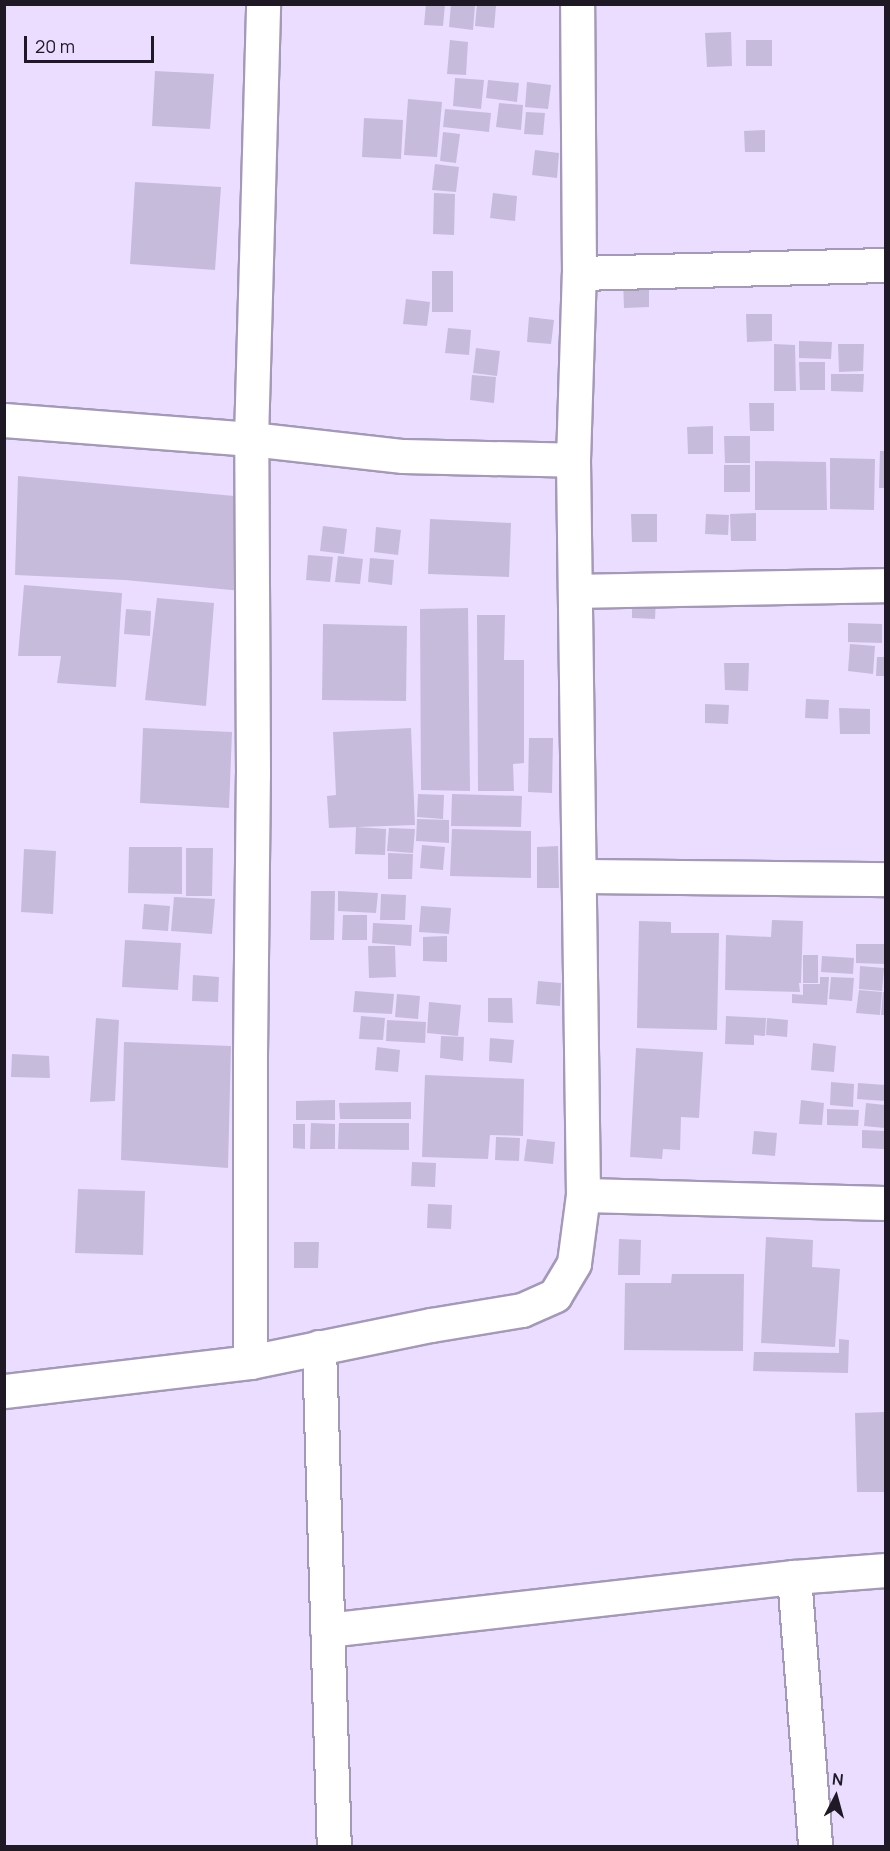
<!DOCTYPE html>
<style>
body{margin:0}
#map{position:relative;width:890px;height:1851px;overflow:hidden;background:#eaddff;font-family:Manrope,sans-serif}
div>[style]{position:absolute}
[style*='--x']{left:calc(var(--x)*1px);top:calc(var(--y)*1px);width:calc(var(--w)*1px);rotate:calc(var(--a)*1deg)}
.building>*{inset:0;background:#c7bbdc}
.roads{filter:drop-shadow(2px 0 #a499b8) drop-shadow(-2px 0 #a499b8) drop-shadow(0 2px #a499b8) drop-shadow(0 -2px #a499b8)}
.minor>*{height:33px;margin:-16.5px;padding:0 16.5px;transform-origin:16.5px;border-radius:16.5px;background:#fff}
span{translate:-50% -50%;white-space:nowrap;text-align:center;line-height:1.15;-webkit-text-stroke:5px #eaddff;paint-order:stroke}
.frame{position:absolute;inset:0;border:6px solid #1e1925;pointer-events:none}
.north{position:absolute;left:806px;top:1767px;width:60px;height:60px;-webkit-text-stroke:4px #eaddff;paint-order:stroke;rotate:6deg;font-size:16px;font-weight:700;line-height:24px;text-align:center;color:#1e1925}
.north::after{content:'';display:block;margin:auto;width:21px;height:27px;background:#1e1925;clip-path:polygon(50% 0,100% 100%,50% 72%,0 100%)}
.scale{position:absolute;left:24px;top:36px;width:130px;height:27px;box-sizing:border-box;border:3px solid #1e1925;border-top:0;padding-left:8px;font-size:18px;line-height:21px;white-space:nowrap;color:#1e1925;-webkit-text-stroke:4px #eaddff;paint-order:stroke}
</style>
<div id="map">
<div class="building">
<i style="clip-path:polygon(426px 4px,445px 4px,443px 26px,424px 25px)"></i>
<i style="clip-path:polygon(451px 4px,475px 5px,473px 30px,449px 27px)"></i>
<i style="clip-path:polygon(477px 4px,496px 6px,494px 28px,475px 26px)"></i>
<i style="clip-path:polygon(731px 32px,732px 66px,707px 67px,705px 33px)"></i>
<i style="clip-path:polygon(450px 40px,468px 42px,466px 75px,447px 74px)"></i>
<i style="clip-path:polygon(746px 40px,772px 40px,772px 66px,746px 66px)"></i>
<i style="clip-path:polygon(155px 71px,214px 74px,210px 129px,152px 126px)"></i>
<i style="clip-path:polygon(455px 78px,484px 80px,481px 109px,453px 106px)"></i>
<i style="clip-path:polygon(488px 80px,519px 83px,517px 102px,486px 98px)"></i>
<i style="clip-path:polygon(527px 82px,551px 85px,548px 109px,525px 107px)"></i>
<i style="clip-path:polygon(408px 99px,442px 102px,437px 157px,404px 155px)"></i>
<i style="clip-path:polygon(499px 103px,523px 105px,521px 130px,496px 127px)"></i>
<i style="clip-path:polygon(445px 109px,491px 113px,489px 132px,443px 127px)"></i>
<i style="clip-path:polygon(526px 112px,545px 113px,543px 135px,524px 134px)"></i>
<i style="clip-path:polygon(364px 118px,403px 120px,401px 159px,362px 157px)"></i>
<i style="clip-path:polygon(765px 130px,765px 152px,745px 152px,744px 131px)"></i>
<i style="clip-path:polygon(443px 132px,460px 134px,456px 163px,440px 161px)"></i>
<i style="clip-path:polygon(535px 150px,559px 153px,557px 178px,532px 175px)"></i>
<i style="clip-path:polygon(435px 164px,459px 167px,456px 192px,432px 190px)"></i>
<i style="clip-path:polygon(135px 182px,221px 187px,215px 270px,130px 264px)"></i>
<i style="clip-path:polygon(434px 193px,455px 194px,454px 235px,433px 234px)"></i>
<i style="clip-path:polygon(493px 193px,517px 196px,515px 221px,490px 218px)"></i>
<i style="clip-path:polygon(432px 271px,453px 271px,453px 312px,432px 312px)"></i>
<i style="clip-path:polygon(623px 280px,649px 280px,649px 307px,624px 308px)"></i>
<i style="clip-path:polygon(406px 299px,430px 302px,427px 326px,403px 324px)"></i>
<i style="clip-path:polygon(746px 314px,772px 314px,772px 341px,747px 342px)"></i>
<i style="clip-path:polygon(529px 317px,554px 320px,551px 344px,527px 342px)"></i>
<i style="clip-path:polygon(448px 328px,471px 330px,469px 355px,445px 353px)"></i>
<i style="clip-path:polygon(799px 341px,832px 342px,831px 359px,799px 358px)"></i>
<i style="clip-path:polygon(774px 344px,795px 345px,796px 391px,774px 391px)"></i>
<i style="clip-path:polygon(838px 344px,864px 344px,863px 371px,839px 372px)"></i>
<i style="clip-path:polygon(476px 348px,500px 351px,497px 376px,473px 373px)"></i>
<i style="clip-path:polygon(799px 362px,825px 362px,825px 390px,800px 390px)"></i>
<i style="clip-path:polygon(831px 374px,864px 374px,863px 392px,831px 391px)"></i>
<i style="clip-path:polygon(472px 375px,496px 377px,494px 403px,470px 400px)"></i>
<i style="clip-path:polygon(749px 403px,774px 403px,774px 431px,750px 431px)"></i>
<i style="clip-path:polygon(713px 426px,713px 454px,688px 454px,687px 427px)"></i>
<i style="clip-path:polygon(724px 436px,750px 436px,750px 463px,725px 463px)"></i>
<i style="clip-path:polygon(880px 451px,885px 451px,885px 488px,879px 488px)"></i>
<i style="clip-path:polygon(830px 458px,875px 459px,874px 510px,830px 509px)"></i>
<i style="clip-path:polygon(755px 461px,826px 462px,827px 510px,755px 510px)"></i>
<i style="clip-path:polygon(724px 465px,750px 465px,750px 492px,724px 492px)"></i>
<i style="clip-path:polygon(18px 476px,245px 497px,242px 591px,125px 580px,15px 575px)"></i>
<i style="clip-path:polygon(756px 513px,756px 541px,731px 541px,730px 514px)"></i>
<i style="clip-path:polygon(631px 514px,657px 514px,657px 542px,632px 542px)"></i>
<i style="clip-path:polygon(706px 514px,729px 515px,728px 535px,705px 534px)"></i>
<i style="clip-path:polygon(430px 519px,511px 523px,509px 577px,428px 574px)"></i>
<i style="clip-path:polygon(323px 526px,347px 529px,344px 554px,320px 551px)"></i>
<i style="clip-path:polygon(376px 527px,401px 530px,398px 555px,374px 552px)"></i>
<i style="clip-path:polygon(308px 555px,333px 557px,330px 582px,306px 580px)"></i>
<i style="clip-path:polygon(338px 556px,363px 559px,360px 584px,335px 582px)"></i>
<i style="clip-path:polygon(370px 558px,394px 560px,392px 585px,368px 582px)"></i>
<i style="clip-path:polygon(24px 585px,122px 593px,116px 687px,57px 683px,61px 656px,18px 656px)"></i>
<i style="clip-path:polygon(157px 598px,214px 603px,206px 706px,145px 700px)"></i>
<i style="clip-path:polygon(632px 598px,656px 599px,655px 619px,632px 618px)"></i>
<i style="clip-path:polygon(468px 608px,470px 791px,421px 790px,420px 609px)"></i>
<i style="clip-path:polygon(126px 609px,151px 611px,150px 636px,124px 634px)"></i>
<i style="clip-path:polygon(477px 615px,505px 615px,504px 660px,524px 660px,524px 763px,513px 764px,514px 791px,478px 791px)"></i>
<i style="clip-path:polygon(848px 623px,882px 624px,882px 643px,848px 642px)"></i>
<i style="clip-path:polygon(323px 624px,407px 626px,406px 701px,322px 700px)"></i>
<i style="clip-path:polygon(850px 644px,875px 646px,873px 674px,848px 671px)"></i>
<i style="clip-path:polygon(877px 657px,885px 657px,885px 676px,876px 676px)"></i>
<i style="clip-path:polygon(724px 663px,749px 663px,748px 691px,725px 690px)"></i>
<i style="clip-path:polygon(806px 699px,829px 700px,828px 719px,805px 718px)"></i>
<i style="clip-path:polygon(705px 704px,729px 705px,728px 724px,705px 723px)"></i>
<i style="clip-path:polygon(839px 708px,870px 709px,870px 734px,840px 734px)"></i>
<i style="clip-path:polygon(143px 728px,232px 732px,229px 808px,140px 803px)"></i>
<i style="clip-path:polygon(411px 728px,415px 825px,329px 828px,327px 796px,336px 795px,333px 732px)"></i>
<i style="clip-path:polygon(529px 738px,553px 738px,552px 793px,528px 792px)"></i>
<i style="clip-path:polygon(418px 794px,444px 795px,443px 819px,417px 817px)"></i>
<i style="clip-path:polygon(452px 794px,522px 796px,521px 827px,451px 826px)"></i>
<i style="clip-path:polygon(417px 819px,449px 820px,449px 843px,416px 841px)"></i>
<i style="clip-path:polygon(356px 827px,386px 829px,385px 855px,355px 854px)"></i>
<i style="clip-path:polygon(389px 828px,415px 829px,413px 853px,387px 851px)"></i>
<i style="clip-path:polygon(452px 829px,531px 831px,531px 878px,450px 876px)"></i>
<i style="clip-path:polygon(422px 845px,445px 847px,443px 870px,420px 868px)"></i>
<i style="clip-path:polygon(558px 846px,559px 888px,537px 888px,537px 847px)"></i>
<i style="clip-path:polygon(129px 847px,182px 847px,182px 894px,128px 893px)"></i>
<i style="clip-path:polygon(186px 848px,213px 848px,212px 896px,186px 896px)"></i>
<i style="clip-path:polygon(24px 849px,56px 851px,53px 914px,21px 912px)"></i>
<i style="clip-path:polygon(388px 853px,413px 854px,412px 879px,388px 879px)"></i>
<i style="clip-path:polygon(311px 891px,335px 891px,334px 940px,310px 940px)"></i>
<i style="clip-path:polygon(338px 891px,378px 893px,376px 913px,338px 911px)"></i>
<i style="clip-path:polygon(381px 894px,406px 895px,405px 920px,380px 920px)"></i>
<i style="clip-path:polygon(174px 897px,215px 899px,212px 934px,171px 931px)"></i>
<i style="clip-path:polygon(144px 904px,170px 906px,168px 931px,142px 929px)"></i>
<i style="clip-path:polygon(421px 906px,451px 908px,449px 934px,419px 932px)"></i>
<i style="clip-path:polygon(343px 915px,367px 915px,367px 940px,342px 940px)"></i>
<i style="clip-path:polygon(772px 920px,803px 921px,801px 983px,799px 983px,800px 992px,725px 990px,726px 935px,771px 937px)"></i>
<i style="clip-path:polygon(639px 921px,671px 922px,671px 933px,719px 933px,717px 1030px,637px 1028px)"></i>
<i style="clip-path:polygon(373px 923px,412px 925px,411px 946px,372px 943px)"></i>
<i style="clip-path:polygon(447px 936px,447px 962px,423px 961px,423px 937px)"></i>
<i style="clip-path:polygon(125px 940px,181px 943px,178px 990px,122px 987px)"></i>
<i style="clip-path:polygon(856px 944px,885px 944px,885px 964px,856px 963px)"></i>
<i style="clip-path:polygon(368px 946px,395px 946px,396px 977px,369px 978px)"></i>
<i style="clip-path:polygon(803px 955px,818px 955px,818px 983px,803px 983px)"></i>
<i style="clip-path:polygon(822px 956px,854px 958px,853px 974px,821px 972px)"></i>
<i style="clip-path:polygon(860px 966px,884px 968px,882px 991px,859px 989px)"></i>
<i style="clip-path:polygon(193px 975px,219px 977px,218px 1002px,192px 1001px)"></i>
<i style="clip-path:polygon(820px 977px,829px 977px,827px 1005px,792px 1003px,792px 994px,803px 995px,803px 984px,820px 984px)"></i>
<i style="clip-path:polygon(831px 977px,854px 978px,852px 1001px,829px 999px)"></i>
<i style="clip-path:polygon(538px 981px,561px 983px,560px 1006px,536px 1004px)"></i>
<i style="clip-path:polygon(859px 990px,882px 992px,880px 1015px,856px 1013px)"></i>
<i style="clip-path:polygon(355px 991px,394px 994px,392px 1014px,353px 1012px)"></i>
<i style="clip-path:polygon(883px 992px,885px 992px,885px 1015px,881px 1015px)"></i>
<i style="clip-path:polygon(397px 994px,420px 996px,418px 1019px,395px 1017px)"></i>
<i style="clip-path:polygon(488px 998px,512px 998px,513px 1023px,488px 1022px)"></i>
<i style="clip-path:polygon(429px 1002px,461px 1005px,458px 1036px,427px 1033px)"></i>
<i style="clip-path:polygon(361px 1016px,385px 1018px,383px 1040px,359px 1039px)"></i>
<i style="clip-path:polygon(726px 1016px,766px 1018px,765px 1036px,754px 1035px,754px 1045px,725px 1044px)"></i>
<i style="clip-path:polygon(96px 1018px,119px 1020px,115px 1101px,90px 1102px)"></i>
<i style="clip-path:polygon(767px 1018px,788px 1020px,787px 1037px,766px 1035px)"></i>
<i style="clip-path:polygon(387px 1020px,426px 1022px,425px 1043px,386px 1041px)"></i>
<i style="clip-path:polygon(441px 1036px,464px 1037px,463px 1061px,440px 1058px)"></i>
<i style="clip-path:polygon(490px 1038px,514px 1040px,512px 1063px,489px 1061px)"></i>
<i style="clip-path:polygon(124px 1042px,231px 1046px,228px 1168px,121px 1160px)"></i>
<i style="clip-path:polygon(813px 1043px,836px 1046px,834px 1072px,811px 1070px)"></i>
<i style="clip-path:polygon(377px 1047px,400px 1050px,398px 1072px,375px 1070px)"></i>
<i style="clip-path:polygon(636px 1048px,703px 1052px,699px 1118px,681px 1117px,680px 1150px,663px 1149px,662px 1159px,630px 1157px)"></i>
<i style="clip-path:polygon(12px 1054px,49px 1056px,50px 1078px,11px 1077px)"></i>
<i style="clip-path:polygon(425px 1075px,524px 1079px,523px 1136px,490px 1135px,488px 1159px,422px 1157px)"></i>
<i style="clip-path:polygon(831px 1082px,854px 1084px,853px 1107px,830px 1105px)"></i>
<i style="clip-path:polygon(858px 1083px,885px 1085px,885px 1101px,857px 1099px)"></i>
<i style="clip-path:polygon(335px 1100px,335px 1120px,296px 1120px,296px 1101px)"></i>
<i style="clip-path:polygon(801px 1100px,824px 1103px,822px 1125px,799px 1124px)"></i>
<i style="clip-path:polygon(411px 1102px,411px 1119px,340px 1119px,339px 1103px)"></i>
<i style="clip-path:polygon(866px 1103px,885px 1105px,885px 1128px,864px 1126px)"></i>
<i style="clip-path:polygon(827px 1109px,859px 1110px,858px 1126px,827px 1125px)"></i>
<i style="clip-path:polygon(311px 1123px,335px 1124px,335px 1149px,310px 1149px)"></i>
<i style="clip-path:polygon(339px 1123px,409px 1123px,409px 1150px,338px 1149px)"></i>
<i style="clip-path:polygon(293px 1124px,305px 1124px,305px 1149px,293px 1148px)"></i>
<i style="clip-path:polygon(862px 1130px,885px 1131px,885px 1149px,862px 1148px)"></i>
<i style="clip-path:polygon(754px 1131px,777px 1133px,775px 1156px,752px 1154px)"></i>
<i style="clip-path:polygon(496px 1137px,520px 1138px,519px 1161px,495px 1160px)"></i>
<i style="clip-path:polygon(527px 1139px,555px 1142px,553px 1164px,524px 1161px)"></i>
<i style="clip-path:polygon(412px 1162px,436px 1163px,435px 1187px,411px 1186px)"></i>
<i style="clip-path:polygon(78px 1189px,145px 1191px,143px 1255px,75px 1253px)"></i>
<i style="clip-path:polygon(428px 1204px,452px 1205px,451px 1229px,427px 1228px)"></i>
<i style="clip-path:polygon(766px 1237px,813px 1240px,812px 1267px,840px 1269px,835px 1347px,761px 1343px)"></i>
<i style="clip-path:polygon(619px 1239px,641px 1240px,640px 1275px,618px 1275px)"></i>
<i style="clip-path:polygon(294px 1242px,319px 1242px,318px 1268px,294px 1268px)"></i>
<i style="clip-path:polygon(672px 1274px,744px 1274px,743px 1351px,624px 1350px,625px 1283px,671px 1283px)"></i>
<i style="clip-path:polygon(839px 1339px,849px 1340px,848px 1373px,753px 1371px,754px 1352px,839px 1353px)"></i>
<i style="clip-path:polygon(885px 1412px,885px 1492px,857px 1492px,855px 1413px)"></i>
</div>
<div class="roads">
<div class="minor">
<i style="--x:579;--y:273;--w:307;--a:-1.5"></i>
<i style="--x:4;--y:420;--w:248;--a:4.4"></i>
<i style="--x:251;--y:439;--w:153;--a:6.4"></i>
<i style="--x:403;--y:456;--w:170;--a:1.3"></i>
<i style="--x:575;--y:591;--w:311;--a:-1.1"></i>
<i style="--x:579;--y:876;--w:307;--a:0.6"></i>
<i style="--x:583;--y:1195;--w:303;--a:1.5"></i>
<i style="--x:319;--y:1347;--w:499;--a:88.3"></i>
<i style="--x:250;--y:1362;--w:308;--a:-90"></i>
<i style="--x:250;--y:1054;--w:280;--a:-89.4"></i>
<i style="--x:253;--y:774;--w:335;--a:-90.3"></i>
<i style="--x:251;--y:439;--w:435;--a:-88.4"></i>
<i style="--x:4;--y:1391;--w:248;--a:-6.7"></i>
<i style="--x:250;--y:1362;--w:185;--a:-11.6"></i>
<i style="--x:431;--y:1325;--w:92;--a:-9.4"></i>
<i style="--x:522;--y:1310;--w:36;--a:-24"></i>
<i style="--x:555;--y:1295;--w:37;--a:-59"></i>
<i style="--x:574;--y:1263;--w:69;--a:-82.5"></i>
<i style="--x:583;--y:1195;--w:735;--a:-90.78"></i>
<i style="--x:573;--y:460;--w:187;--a:-88.2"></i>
<i style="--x:579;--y:273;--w:269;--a:-90.4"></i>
<i style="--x:794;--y:1577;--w:270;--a:85.5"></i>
<i style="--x:327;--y:1630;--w:470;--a:-6.5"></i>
<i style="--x:794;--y:1577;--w:92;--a:-4.4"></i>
</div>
</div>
<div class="frame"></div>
<div class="north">N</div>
<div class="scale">20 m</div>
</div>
